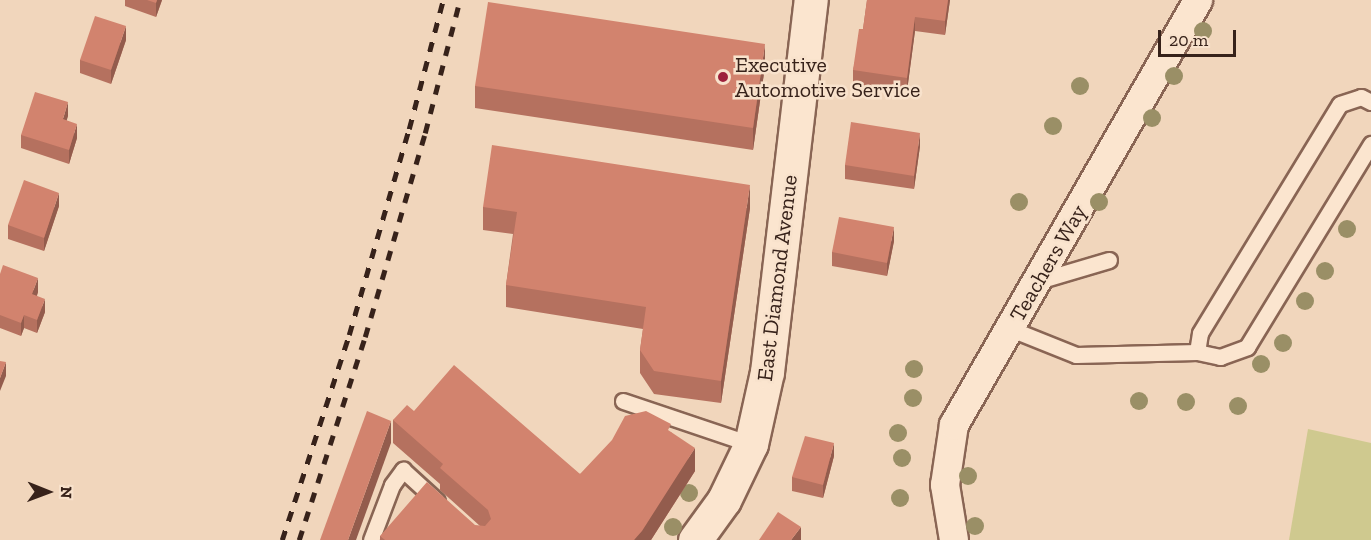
<!DOCTYPE html>
<style>
body{margin:0}
#map{position:relative;width:1371px;height:540px;overflow:hidden;background:#f1d6bc;font-family:"Zilla Slab",serif}
div>[style]{position:absolute}
[style*='--x']{left:calc(var(--x)*1px);top:calc(var(--y)*1px);width:calc(var(--w)*1px);rotate:calc(var(--a)*1deg)}
.green>*{inset:0;background:#cfc98f}
.roads{filter:drop-shadow(2px 0 #896554) drop-shadow(-2px 0 #896554) drop-shadow(0 2px #896554) drop-shadow(0 -2px #896554)}
.service>*{height:15px;margin:-7.5px;padding:0 7.5px;transform-origin:7.5px;border-radius:7.5px;background:#fbe5cf}
.minor>*{height:28px;margin:-14px;padding:0 14px;transform-origin:14px;border-radius:14px;background:#fbe5cf}
.tertiary>*{height:33px;margin:-16.5px;padding:0 16.5px;transform-origin:16.5px;border-radius:16.5px;background:#fbe5cf}
.rail>*{height:4.5px;margin-top:-2.25px;transform-origin:0;background:repeating-linear-gradient(90deg,#37221a 0 10px,transparent 0 20px)}
.trees>*{width:18px;height:18px;margin:-9px;border-radius:50%;background:#9a8f66}
.wall>*{inset:0;background:#b5715f}
.shaded-wall>*{inset:0;background:#935c4d}
.building>*{inset:0;background:#d2836e}
.dots>*{width:16px;height:16px;translate:-50% -50%;box-sizing:border-box;border:3px solid #f8e2cc;border-radius:50%}
span{translate:-50% -50%;white-space:nowrap;text-align:center;line-height:1.15;-webkit-text-stroke:5px #f8e2cc;paint-order:stroke}
.poi-label{font-size:22px;color:#37221a}
.left{translate:0 -50%;text-align:left}
.street-label{font-size:22px;color:#37221a}
.north{position:absolute;left:18px;top:462px;width:60px;height:60px;-webkit-text-stroke:4px #f8e2cc;paint-order:stroke;rotate:91deg;font-size:16px;font-weight:700;line-height:24px;text-align:center;color:#37221a}
.north::after{content:'';display:block;margin:auto;width:21px;height:27px;background:#37221a;clip-path:polygon(50% 0,100% 100%,50% 72%,0 100%)}
.scale{position:absolute;left:1158px;top:30px;width:78px;height:27px;box-sizing:border-box;border:3px solid #37221a;border-top:0;padding-left:8px;font-size:18px;line-height:21px;white-space:nowrap;color:#37221a;-webkit-text-stroke:4px #f8e2cc;paint-order:stroke}
</style>
<div id="map">
<div class="green">
<i style="clip-path:polygon(1308px 429px,1371px 443px,1371px 540px,1289px 540px)"></i>
</div>
<div class="roads">
<div class="service">
<i style="--x:1038;--y:281;--w:74;--a:-16.5"></i>
<i style="--x:1011;--y:329;--w:70;--a:21.8"></i>
<i style="--x:1076;--y:355;--w:121;--a:-1.4"></i>
<i style="--x:1197;--y:352;--w:24;--a:12"></i>
<i style="--x:1220;--y:357;--w:29;--a:-20"></i>
<i style="--x:1247;--y:347;--w:238;--a:-58.6"></i>
<i style="--x:1197;--y:352;--w:19;--a:-81"></i>
<i style="--x:1200;--y:333;--w:268;--a:-58.6"></i>
<i style="--x:1340;--y:104;--w:22;--a:-18"></i>
<i style="--x:1361;--y:97;--w:11;--a:27"></i>
<i style="--x:623;--y:401;--w:135;--a:18.6"></i>
<i style="--x:371;--y:540;--w:59;--a:-69.1"></i>
<i style="--x:392;--y:485;--w:19;--a:-54"></i>
<i style="--x:403;--y:470;--w:46;--a:42.4"></i>
</div>
<div class="minor">
<i style="--x:954;--y:540;--w:56;--a:-99.3"></i>
<i style="--x:945;--y:485;--w:61;--a:-81.5"></i>
<i style="--x:954;--y:425;--w:490;--a:-60.1"></i>
</div>
<div class="tertiary">
<i style="--x:695;--y:540;--w:49;--a:-54.1"></i>
<i style="--x:724;--y:500;--w:62;--a:-64.3"></i>
<i style="--x:751;--y:444;--w:74;--a:-77.5"></i>
<i style="--x:767;--y:372;--w:375;--a:-83.3"></i>
</div>
</div>
<div class="rail">
<i style="--x:282;--y:540;--w:216;--a:-71.9"></i>
<i style="--x:349;--y:335;--w:215;--a:-73.8"></i>
<i style="--x:409;--y:129;--w:133;--a:-75.2"></i>
<i style="--x:299;--y:540;--w:213;--a:-72"></i>
<i style="--x:365;--y:337;--w:213;--a:-73.6"></i>
<i style="--x:425;--y:133;--w:138;--a:-75.3"></i>
</div>
<div class="trees">
<i style="left:1203px;top:31px"></i>
<i style="left:1174px;top:76px"></i>
<i style="left:1080px;top:86px"></i>
<i style="left:1152px;top:118px"></i>
<i style="left:1053px;top:126px"></i>
<i style="left:1019px;top:202px"></i>
<i style="left:1099px;top:202px"></i>
<i style="left:1347px;top:229px"></i>
<i style="left:1325px;top:271px"></i>
<i style="left:1305px;top:301px"></i>
<i style="left:1283px;top:343px"></i>
<i style="left:1261px;top:364px"></i>
<i style="left:914px;top:369px"></i>
<i style="left:913px;top:398px"></i>
<i style="left:1139px;top:401px"></i>
<i style="left:1186px;top:402px"></i>
<i style="left:1238px;top:406px"></i>
<i style="left:898px;top:433px"></i>
<i style="left:902px;top:458px"></i>
<i style="left:968px;top:476px"></i>
<i style="left:689px;top:493px"></i>
<i style="left:900px;top:498px"></i>
<i style="left:975px;top:526px"></i>
<i style="left:673px;top:527px"></i>
</div>
<div class="wall">
<i style="clip-path:polygon(125px 0,162px 0,156px 17px,125px 6px)"></i>
<i style="clip-path:polygon(867px 0,950px 0,945px 35px,915px 31px,907px 91px,853px 84px,853px 70px,863px 29px)"></i>
<i style="clip-path:polygon(126px 40px,111px 84px,80px 73px,80px 60px)"></i>
<i style="clip-path:polygon(765px 66px,753px 150px,475px 108px,475px 86px)"></i>
<i style="clip-path:polygon(68px 116px,66px 120px,77px 138px,69px 164px,21px 148px,21px 135px)"></i>
<i style="clip-path:polygon(920px 146px,914px 189px,845px 179px,845px 165px)"></i>
<i style="clip-path:polygon(59px 206px,44px 251px,8px 239px,8px 225px)"></i>
<i style="clip-path:polygon(483px 207px,750px 208px,721px 403px,654px 394px,640px 373px,640px 350px,643px 329px,506px 307px,506px 285px,513px 234px,483px 230px)"></i>
<i style="clip-path:polygon(894px 241px,887px 276px,832px 266px,832px 252px)"></i>
<i style="clip-path:polygon(0 274px,38px 292px,37px 296px,45px 312px,37px 333px,24px 328px,21px 336px,0 328px)"></i>
<i style="clip-path:polygon(414px 411px,580px 474px,671px 432px,695px 471px,651px 540px,380px 540px,380px 536px,480px 526px,440px 490px,440px 484px,393px 443px,393px 420px)"></i>
<i style="clip-path:polygon(834px 456px,823px 498px,792px 491px,792px 477px)"></i>
</div>
<div class="shaded-wall">
<i style="clip-path:polygon(157px 0,162px 0,156px 17px,156px 3px)"></i>
<i style="clip-path:polygon(948px 0,950px 0,945px 35px,945px 21px)"></i>
<i style="clip-path:polygon(915px 17px,915px 31px,907px 91px,907px 78px)"></i>
<i style="clip-path:polygon(126px 26px,126px 40px,111px 84px,111px 70px)"></i>
<i style="clip-path:polygon(765px 44px,765px 66px,753px 150px,753px 128px)"></i>
<i style="clip-path:polygon(68px 102px,68px 116px,63px 133px,63px 119px)"></i>
<i style="clip-path:polygon(77px 124px,77px 138px,69px 164px,69px 150px)"></i>
<i style="clip-path:polygon(920px 133px,920px 146px,914px 189px,914px 176px)"></i>
<i style="clip-path:polygon(750px 185px,750px 208px,721px 403px,721px 381px)"></i>
<i style="clip-path:polygon(59px 193px,59px 206px,44px 251px,44px 238px)"></i>
<i style="clip-path:polygon(894px 227px,894px 241px,887px 276px,887px 263px)"></i>
<i style="clip-path:polygon(38px 278px,38px 292px,32px 307px,32px 294px)"></i>
<i style="clip-path:polygon(45px 299px,45px 312px,37px 333px,37px 320px)"></i>
<i style="clip-path:polygon(24px 315px,24px 328px,21px 336px,21px 323px)"></i>
<i style="clip-path:polygon(6px 362px,6px 376px,0 391px,0 378px)"></i>
<i style="clip-path:polygon(391px 421px,391px 443px,356px 540px,348px 540px)"></i>
<i style="clip-path:polygon(834px 443px,834px 456px,823px 498px,823px 485px)"></i>
<i style="clip-path:polygon(695px 448px,695px 471px,651px 540px,634px 540px)"></i>
<i style="clip-path:polygon(801px 527px,801px 540px,791px 540px)"></i>
</div>
<div class="building">
<i style="clip-path:polygon(147px 0,157px 0,156px 3px)"></i>
<i style="clip-path:polygon(867px 0,948px 0,945px 21px,915px 17px,907px 78px,853px 70px,859px 29px,863px 29px)"></i>
<i style="clip-path:polygon(488px 2px,765px 44px,753px 128px,475px 86px)"></i>
<i style="clip-path:polygon(95px 16px,126px 26px,111px 70px,80px 60px)"></i>
<i style="clip-path:polygon(35px 92px,68px 102px,63px 119px,77px 124px,69px 150px,21px 135px)"></i>
<i style="clip-path:polygon(851px 122px,920px 133px,914px 176px,845px 165px)"></i>
<i style="clip-path:polygon(492px 145px,750px 185px,721px 381px,654px 371px,640px 350px,646px 307px,506px 285px,517px 212px,483px 207px)"></i>
<i style="clip-path:polygon(24px 180px,59px 193px,44px 238px,8px 225px)"></i>
<i style="clip-path:polygon(839px 217px,894px 227px,887px 263px,832px 252px)"></i>
<i style="clip-path:polygon(3px 265px,38px 278px,32px 294px,45px 299px,37px 320px,24px 315px,21px 323px,0 315px,0 274px)"></i>
<i style="clip-path:polygon(0 361px,6px 362px,0 378px)"></i>
<i style="clip-path:polygon(454px 365px,580px 474px,612px 440px,625px 416px,646px 411px,671px 424px,668px 430px,695px 448px,642px 531px,634px 540px,385px 540px,380px 536px,427px 482px,475px 525px,485px 526px,491px 519px,488px 510px,440px 468px,443px 464px,393px 420px,407px 405px,414px 411px)"></i>
<i style="clip-path:polygon(367px 411px,391px 421px,348px 540px,320px 540px)"></i>
<i style="clip-path:polygon(805px 436px,834px 443px,823px 485px,792px 477px)"></i>
<i style="clip-path:polygon(778px 512px,801px 527px,791px 540px,759px 540px)"></i>
</div>
<div class="dots">
<i style="left:723px;top:77px;background:#9d203b"></i>
</div>
<div class="poi-label">
<span class="left" style="left:735px;top:77px">Executive<br>Automotive Service</span>
</div>
<div class="street-label">
<span style="left:1048px;top:263px;rotate:-60deg">Teachers Way</span>
<span style="left:777px;top:278px;rotate:-83deg">East Diamond Avenue</span>
</div>
<div class="north">N</div>
<div class="scale">20 m</div>
</div>
